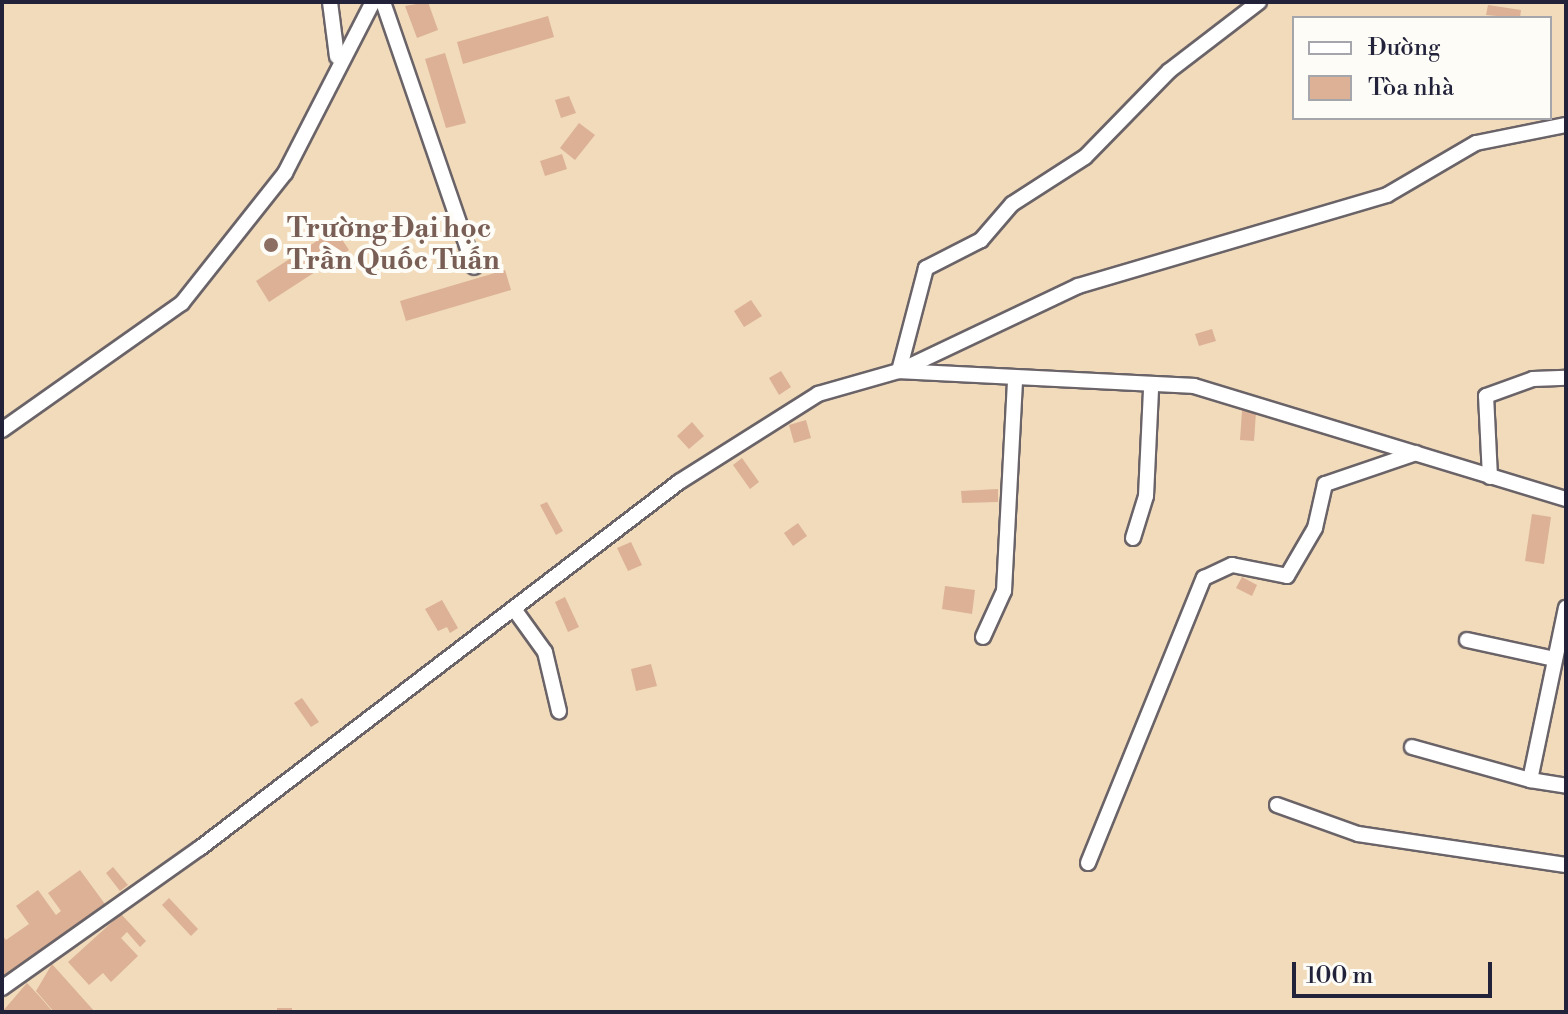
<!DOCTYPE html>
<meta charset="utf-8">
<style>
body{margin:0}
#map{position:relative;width:1568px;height:1014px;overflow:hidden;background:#f1dbbb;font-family:"Libre Bodoni",serif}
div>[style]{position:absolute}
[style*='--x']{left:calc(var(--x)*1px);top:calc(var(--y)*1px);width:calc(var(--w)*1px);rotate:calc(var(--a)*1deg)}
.building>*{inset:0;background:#dcb195}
.roads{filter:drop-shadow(2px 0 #6a6368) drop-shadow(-2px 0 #6a6368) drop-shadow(0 2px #6a6368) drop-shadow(0 -2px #6a6368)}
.minor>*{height:14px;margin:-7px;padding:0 7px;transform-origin:7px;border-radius:7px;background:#fff}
.dots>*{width:22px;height:22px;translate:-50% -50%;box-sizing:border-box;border:4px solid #fdfcf7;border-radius:50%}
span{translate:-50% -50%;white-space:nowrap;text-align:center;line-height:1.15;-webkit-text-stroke:8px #fdfcf7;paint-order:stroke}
.education-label{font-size:28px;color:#785e54;font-weight:700}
.left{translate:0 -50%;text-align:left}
.frame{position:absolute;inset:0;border:4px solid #22223b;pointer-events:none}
.legend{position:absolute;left:1292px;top:16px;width:260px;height:104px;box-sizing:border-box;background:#fdfcf7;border:2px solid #a5a5ac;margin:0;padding:10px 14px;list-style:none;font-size:24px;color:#22223b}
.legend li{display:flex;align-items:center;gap:16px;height:40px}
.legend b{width:40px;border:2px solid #a5a5ac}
.scale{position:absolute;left:1292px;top:962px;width:200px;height:36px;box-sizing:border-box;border:4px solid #22223b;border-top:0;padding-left:10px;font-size:24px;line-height:28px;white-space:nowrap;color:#22223b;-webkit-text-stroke:6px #fdfcf7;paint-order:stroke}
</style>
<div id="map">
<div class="building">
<i style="clip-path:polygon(428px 2px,438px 30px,417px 38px,405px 6px)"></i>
<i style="clip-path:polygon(1488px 5px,1521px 10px,1520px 18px,1486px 15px)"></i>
<i style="clip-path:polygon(548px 16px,554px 37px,463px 64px,457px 42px)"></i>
<i style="clip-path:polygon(445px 53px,466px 123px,446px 128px,425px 59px)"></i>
<i style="clip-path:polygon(569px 96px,576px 113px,561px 118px,555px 100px)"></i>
<i style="clip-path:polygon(579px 123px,595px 135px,575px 160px,560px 148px)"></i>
<i style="clip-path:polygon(562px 154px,567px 169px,545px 176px,540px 161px)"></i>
<i style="clip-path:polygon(335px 229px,349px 250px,269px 302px,256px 281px)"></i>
<i style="clip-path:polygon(505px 270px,511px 290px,406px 321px,400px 301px)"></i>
<i style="clip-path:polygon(751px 300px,762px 316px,744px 327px,734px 311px)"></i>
<i style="clip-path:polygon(1212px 329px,1216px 341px,1199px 346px,1195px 334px)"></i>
<i style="clip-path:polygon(781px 371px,791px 387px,779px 395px,769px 378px)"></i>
<i style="clip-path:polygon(1242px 411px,1256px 412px,1254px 441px,1240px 440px)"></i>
<i style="clip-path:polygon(806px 420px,811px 438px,794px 443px,789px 425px)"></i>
<i style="clip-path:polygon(692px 422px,704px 436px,689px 449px,677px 436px)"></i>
<i style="clip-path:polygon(742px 458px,759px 482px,750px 489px,733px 465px)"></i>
<i style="clip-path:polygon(998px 489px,998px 502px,962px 503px,961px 491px)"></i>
<i style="clip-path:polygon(547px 502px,563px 531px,556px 535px,540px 505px)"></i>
<i style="clip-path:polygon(1532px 514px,1551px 517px,1544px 564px,1525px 561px)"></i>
<i style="clip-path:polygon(798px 523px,807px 536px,793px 546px,784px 533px)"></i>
<i style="clip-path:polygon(631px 542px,642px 565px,628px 571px,617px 548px)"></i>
<i style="clip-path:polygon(1242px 577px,1257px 585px,1252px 596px,1236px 588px)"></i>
<i style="clip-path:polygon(945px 586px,975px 590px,972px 614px,942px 609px)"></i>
<i style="clip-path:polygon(565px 597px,579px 627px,568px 632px,555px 602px)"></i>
<i style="clip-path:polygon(442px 600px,458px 628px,450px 633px,447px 627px,438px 631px,425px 609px)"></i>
<i style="clip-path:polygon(651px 664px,657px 686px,636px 691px,631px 669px)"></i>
<i style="clip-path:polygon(302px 698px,319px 722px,311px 727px,294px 703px)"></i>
<i style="clip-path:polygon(113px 867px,128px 885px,120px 891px,106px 873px)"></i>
<i style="clip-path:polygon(80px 870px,105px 904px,2px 980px,2px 935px,6px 940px,29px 924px,16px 906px,38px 890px,56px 915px,61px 911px,48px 893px)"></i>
<i style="clip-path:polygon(169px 898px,198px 929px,191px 936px,162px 905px)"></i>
<i style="clip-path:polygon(121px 914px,146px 941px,140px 947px,127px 932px,121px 938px,138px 956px,111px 982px,103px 973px,89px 985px,68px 962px)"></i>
<i style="clip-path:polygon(52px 964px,95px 1012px,54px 1012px,36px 991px)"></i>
<i style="clip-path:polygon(27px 983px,41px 998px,53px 1012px,2px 1012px)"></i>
<i style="clip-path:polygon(277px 1008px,292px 1008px,292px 1012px,277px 1012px)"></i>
</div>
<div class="roads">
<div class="minor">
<i style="--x:330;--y:2;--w:55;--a:82.7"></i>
<i style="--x:383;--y:2;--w:280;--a:71"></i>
<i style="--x:1259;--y:2;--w:113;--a:142.5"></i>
<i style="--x:1169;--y:71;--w:120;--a:134.3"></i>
<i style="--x:1085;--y:157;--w:87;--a:147.2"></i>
<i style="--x:1012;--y:204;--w:48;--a:130.7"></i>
<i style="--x:981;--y:240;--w:62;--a:153"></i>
<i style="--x:926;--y:268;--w:106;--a:104.7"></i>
<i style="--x:899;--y:371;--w:295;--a:2.9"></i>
<i style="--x:1194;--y:386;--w:389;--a:16.9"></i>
<i style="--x:2;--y:430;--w:220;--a:-35.2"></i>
<i style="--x:182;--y:303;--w:166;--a:-51.6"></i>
<i style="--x:285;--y:173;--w:192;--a:-62.8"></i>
<i style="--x:1490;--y:477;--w:81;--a:-92.8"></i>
<i style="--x:1486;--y:396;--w:50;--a:-19.9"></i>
<i style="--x:1533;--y:379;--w:33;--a:-2"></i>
<i style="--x:1133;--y:538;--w:44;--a:-72.8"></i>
<i style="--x:1146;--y:496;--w:108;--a:-87.3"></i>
<i style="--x:514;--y:609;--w:53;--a:54.2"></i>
<i style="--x:545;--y:652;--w:61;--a:76.7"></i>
<i style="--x:983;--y:637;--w:51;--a:-65.5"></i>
<i style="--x:1004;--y:591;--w:213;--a:-87"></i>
<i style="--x:1467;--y:640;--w:89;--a:12.3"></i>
<i style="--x:1412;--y:747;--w:123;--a:15.6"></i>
<i style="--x:1530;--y:780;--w:176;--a:-78.2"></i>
<i style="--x:1530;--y:780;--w:36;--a:9"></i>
<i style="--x:1277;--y:805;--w:86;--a:19.7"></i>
<i style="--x:1358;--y:834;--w:210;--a:8.5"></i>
<i style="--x:1088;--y:863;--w:308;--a:-67.9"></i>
<i style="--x:1204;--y:578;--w:31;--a:-25"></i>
<i style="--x:1232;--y:565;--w:56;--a:11.3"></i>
<i style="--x:1287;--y:576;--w:56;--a:-59.7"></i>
<i style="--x:1315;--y:528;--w:45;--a:-77.2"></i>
<i style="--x:1325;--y:484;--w:96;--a:-18.8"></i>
<i style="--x:2;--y:988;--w:242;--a:-35.3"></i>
<i style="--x:200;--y:848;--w:603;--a:-37.38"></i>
<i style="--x:679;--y:482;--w:165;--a:-32.3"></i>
<i style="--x:818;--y:394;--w:84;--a:-15.9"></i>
<i style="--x:899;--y:371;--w:198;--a:-25.4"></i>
<i style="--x:1078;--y:286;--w:322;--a:-16.4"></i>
<i style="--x:1387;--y:195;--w:103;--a:-30.3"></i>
<i style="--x:1476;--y:143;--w:92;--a:-11.3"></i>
</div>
</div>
<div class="dots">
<i style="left:271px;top:245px;background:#8d6e63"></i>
</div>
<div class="education-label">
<span class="left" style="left:287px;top:245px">Trường Đại học<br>Trần Quốc Tuấn</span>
</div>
<div class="frame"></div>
<ul class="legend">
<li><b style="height:10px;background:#fff"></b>Đường</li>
<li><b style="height:22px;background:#dcb195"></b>Tòa nhà</li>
</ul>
<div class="scale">100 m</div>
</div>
